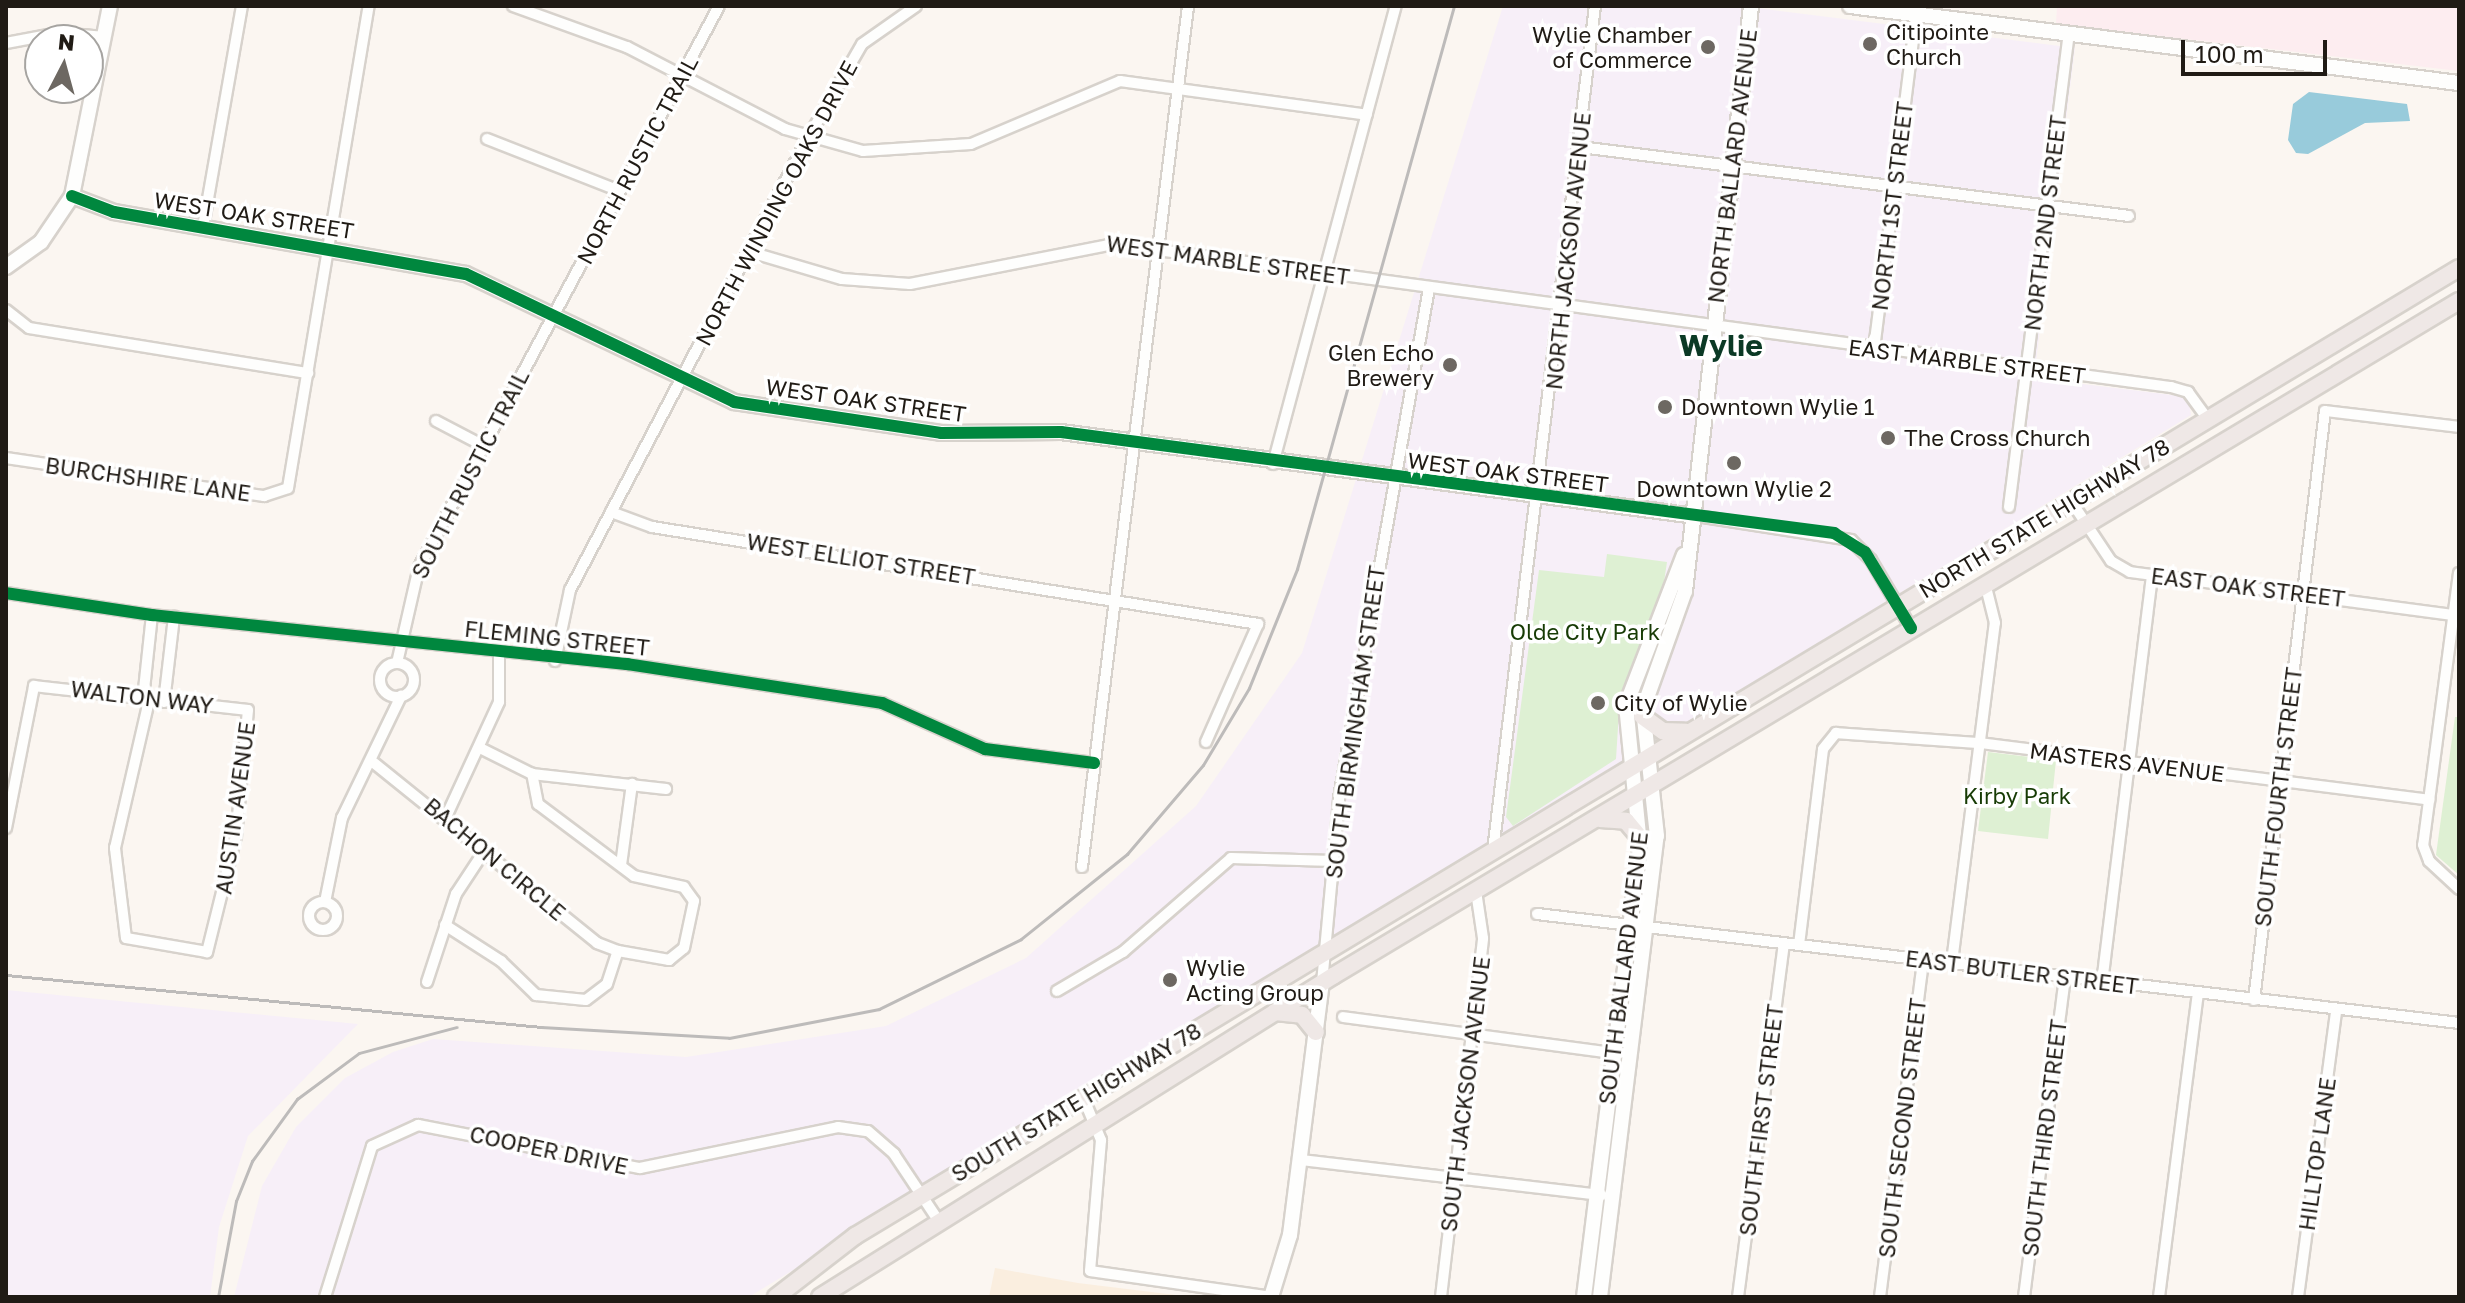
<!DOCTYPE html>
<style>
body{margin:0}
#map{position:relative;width:2465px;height:1303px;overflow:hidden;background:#fbf6f1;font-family:"Golos Text",sans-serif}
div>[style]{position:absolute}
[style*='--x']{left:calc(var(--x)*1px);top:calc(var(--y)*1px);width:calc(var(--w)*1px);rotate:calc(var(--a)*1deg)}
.commercial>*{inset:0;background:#f7eff8}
.industrial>*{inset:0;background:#fdedf0}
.built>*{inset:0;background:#faeedf}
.green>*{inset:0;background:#def0d3}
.water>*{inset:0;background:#98cbdb}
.roads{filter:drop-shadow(2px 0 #d7d2cc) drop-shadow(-2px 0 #d7d2cc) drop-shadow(0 2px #d7d2cc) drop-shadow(0 -2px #d7d2cc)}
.minor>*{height:10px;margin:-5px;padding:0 5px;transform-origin:5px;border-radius:5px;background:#fefefd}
.minor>.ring{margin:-5px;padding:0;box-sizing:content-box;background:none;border:10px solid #fefefd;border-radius:50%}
.tertiary>*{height:14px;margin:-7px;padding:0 7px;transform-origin:7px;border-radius:7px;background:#fefefd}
.secondary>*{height:14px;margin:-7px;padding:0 7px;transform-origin:7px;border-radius:7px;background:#fefefd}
.primary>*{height:16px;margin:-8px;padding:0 8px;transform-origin:8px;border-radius:8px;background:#efe8e6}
.rail>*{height:3px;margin:-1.5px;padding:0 1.5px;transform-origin:1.5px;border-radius:1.5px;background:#bdbbba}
.cycleway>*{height:12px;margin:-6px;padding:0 6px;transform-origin:6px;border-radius:6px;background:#00873e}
.dots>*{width:22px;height:22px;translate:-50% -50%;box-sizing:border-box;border:4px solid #fff;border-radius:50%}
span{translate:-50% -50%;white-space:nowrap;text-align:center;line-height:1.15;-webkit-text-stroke:7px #fff;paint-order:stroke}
.poi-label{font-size:22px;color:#201b15}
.left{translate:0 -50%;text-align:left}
.right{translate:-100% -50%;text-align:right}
.street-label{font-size:22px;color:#201b15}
.park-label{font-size:22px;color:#173b05}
.district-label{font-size:30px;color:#0b3925;font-weight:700}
.frame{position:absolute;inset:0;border:8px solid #201b15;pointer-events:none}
.north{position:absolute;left:24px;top:24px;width:80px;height:80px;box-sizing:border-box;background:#fff;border:2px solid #a6a4a1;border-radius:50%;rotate:6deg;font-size:22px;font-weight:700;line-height:32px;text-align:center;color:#201b15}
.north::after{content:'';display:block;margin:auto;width:28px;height:36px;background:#6d6862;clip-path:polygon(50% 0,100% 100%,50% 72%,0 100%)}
.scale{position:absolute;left:2181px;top:40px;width:146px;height:36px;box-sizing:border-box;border:4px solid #201b15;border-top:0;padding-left:10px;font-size:24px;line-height:28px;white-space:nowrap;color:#201b15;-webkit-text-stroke:6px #fff;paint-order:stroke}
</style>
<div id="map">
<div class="commercial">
<i style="clip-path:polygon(1503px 6px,1741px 6px,2075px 48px,2034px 378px,2188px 397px,2191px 415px,749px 1297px,234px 1297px,262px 1186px,296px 1127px,345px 1078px,393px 1052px,433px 1039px,686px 1057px,886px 1026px,1026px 958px,1196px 806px,1302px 653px)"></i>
<i style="clip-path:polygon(6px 990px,358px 1024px,248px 1136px,219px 1227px,210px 1297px,6px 1297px)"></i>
</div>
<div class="industrial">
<i style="clip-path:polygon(2057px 6px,2459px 6px,2459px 71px,2056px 24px)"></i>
</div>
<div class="built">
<i style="clip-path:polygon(995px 1268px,1078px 1283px,1192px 1297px,989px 1297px)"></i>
</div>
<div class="green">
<i style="clip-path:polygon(1607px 554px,1667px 562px,1660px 609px,1620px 696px,1616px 759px,1513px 826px,1506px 817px,1539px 570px,1604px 577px)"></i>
<i style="clip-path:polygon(2455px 717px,2459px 717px,2459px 875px,2436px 855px)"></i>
<i style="clip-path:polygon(1988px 752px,2056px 760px,2048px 839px,1978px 831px)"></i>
</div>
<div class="water">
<i style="clip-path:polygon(2309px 92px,2407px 104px,2410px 121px,2365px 123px,2308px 154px,2296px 153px,2288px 140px,2293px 104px)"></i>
</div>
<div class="roads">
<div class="minor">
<i style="--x:513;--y:6;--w:121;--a:19.8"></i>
<i style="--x:627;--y:47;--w:178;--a:27.4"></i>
<i style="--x:785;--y:129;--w:81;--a:15.8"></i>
<i style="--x:863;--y:151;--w:108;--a:-3.7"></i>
<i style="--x:971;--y:144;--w:162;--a:-22.9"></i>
<i style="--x:1120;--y:81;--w:249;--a:7.8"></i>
<i style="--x:6;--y:43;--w:54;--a:-10.7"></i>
<i style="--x:59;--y:33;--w:46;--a:5"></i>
<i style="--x:487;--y:139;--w:140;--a:21.4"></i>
<i style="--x:1580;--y:147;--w:553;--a:7.16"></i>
<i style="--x:203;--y:227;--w:224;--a:-80"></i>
<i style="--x:750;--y:252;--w:96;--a:16.4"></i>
<i style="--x:842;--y:279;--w:68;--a:4.2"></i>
<i style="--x:910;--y:284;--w:207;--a:-11.1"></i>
<i style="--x:1113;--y:244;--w:1068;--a:7.7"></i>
<i style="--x:2171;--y:387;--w:18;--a:16"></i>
<i style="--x:2188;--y:392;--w:32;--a:54"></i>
<i style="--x:6;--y:310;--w:29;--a:38"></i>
<i style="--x:29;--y:328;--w:283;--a:9.2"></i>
<i style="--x:1874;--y:349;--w:337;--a:-82.8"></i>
<i style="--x:436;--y:421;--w:52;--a:27.6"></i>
<i style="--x:6;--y:458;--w:261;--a:8.4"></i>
<i style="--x:264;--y:496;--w:25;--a:-18"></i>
<i style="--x:288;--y:488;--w:489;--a:-80.5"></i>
<i style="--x:1273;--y:464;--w:474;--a:-75"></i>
<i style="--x:2071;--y:501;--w:72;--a:56.3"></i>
<i style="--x:2111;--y:561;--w:22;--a:30"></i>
<i style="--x:2130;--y:572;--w:332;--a:7.6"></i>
<i style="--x:2009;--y:507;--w:477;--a:-82.8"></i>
<i style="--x:611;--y:512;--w:44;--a:20.1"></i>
<i style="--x:652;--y:527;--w:614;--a:9.09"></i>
<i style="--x:1258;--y:624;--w:129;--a:113.8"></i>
<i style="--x:1690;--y:515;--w:163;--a:8.8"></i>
<i style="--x:1851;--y:540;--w:28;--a:45"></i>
<i style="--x:1871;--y:560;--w:79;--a:59.5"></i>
<i style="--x:2459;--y:573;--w:274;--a:97.5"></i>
<i style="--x:2423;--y:845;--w:17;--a:69"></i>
<i style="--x:2429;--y:861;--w:41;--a:43"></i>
<i style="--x:6;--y:593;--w:148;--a:8.6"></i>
<i style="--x:152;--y:615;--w:478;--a:5.9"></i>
<i style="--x:627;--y:664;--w:258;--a:8.7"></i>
<i style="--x:882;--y:703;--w:113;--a:24.1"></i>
<i style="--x:985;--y:749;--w:110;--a:7.3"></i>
<i style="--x:555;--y:661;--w:73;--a:-78.1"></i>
<i style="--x:570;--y:590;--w:511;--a:-62.23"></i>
<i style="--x:808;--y:138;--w:108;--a:-60.1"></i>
<i style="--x:862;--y:44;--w:66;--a:-35.1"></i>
<i style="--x:397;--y:663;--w:98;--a:-77.1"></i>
<i style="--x:419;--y:567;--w:636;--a:-61.86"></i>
<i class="ring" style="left:380px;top:663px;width:24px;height:24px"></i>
<i style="--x:143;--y:699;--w:84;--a:-83.9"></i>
<i style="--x:164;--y:702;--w:86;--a:-83.3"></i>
<i style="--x:482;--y:749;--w:56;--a:26.6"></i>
<i style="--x:374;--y:763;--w:287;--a:38.9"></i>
<i style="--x:597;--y:943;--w:22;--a:21"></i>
<i style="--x:532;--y:774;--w:135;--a:6.4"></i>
<i style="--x:445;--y:819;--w:129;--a:-65.2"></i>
<i style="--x:499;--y:702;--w:47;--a:-90"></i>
<i style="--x:6;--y:828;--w:145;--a:-78.8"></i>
<i style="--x:34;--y:686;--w:215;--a:6.4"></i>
<i style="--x:248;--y:710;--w:127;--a:95.4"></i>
<i style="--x:236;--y:836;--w:120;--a:104"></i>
<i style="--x:207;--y:952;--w:82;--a:-170.2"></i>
<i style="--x:126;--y:938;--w:91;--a:-97"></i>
<i style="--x:115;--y:848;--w:151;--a:-77"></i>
<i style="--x:1493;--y:851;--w:851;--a:-83.12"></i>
<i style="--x:621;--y:865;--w:82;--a:-82.3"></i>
<i style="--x:1082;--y:867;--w:868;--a:-82.98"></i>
<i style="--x:325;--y:902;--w:86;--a:-78.6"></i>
<i style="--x:342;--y:818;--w:136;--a:-64.2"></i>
<i class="ring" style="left:309px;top:902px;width:18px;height:18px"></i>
<i style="--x:1537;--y:914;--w:928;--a:6.74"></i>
<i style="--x:445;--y:925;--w:67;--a:32.7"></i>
<i style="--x:501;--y:961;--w:49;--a:44.2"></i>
<i style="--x:536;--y:995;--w:50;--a:5.7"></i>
<i style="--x:586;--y:1000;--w:26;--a:-37"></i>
<i style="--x:607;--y:984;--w:35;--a:-72"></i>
<i style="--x:618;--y:951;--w:52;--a:10"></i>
<i style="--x:669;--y:960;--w:19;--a:-39"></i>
<i style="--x:684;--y:948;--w:48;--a:-78"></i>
<i style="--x:694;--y:901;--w:17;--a:-126"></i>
<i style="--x:684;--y:887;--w:51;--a:-167.6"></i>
<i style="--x:634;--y:876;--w:120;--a:-143.1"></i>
<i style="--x:538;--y:804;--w:31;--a:-101"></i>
<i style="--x:1799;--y:945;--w:197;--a:-83"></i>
<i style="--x:1823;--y:749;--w:21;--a:-51"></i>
<i style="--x:1836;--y:733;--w:144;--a:4"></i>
<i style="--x:1980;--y:743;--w:453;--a:7.2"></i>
<i style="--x:1952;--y:962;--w:342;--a:-82.8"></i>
<i style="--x:1995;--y:623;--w:41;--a:-104"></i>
<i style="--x:427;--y:982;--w:93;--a:-71.8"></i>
<i style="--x:456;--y:894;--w:49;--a:-56.6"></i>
<i style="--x:1322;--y:983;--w:186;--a:-84.7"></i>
<i style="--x:1339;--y:798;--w:518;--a:-79.99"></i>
<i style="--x:2102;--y:983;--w:410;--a:-83"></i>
<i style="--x:1057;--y:991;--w:77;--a:-30.6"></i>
<i style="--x:1123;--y:952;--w:143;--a:-41"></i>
<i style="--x:1231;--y:858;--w:102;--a:1.7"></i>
<i style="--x:2254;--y:1000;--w:593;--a:-83.13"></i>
<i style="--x:2325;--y:411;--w:135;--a:6.8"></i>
<i style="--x:1343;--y:1017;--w:278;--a:7.6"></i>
<i style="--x:1083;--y:1097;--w:47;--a:67.3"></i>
<i style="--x:1101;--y:1140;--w:131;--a:94.8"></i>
<i style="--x:1090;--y:1271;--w:184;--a:8.1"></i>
<i style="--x:1302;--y:1160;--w:302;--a:6.7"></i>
<i style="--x:325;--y:1297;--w:158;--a:-72.7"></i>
<i style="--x:372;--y:1146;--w:51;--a:-24.5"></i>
<i style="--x:418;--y:1125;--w:226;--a:11"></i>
<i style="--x:640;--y:1168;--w:202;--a:-11.7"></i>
<i style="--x:838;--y:1127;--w:30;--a:8"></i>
<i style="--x:868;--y:1131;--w:35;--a:41"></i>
<i style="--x:894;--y:1154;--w:79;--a:56.3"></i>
<i style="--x:1441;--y:1297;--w:361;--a:-83.3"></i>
<i style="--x:1483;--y:938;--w:48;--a:-98.5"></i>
<i style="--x:1738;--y:1297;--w:356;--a:-82.6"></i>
<i style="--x:1880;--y:1297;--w:341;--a:-82.7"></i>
<i style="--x:2024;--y:1297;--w:321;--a:-82.7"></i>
<i style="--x:2159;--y:1297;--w:305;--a:-82.7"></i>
<i style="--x:2298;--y:1297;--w:289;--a:-82.4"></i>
</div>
<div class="tertiary">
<i style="--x:72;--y:196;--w:45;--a:20.9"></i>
<i style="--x:114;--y:212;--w:357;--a:10"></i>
<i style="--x:466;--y:274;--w:297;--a:25.5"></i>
<i style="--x:734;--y:402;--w:209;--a:8.5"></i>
<i style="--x:941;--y:433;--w:120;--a:-0.5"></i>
<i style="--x:1061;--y:432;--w:632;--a:7.54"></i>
<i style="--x:6;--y:267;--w:43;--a:-35.5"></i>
<i style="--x:41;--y:242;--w:55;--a:-56"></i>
<i style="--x:72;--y:196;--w:194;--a:-78.7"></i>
<i style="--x:1271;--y:1297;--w:65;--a:-73"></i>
<i style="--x:1290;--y:1235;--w:254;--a:-82.8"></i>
</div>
<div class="secondary">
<i style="--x:1850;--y:6;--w:614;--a:7.21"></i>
<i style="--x:1584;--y:1297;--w:455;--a:-82.9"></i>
<i style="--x:1640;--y:845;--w:141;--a:-95.7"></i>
<i style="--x:1626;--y:705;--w:161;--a:-68.9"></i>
<i style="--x:1600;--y:1297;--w:465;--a:-83"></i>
<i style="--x:1657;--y:836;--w:128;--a:-96.3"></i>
<i style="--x:1643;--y:709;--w:125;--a:-70.4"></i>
<i style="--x:1685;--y:591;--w:589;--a:-83.56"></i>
</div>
<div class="primary">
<i style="--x:1642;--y:716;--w:26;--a:36"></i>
<i style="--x:1663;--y:731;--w:23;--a:2"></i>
<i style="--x:1600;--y:819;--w:26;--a:4"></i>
<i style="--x:1626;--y:821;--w:23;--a:50"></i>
<i style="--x:1275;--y:1012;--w:27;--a:6"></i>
<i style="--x:1302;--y:1015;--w:22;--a:51"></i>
<i style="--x:776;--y:1297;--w:100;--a:-37.7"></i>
<i style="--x:855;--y:1236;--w:1873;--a:-31.11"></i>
<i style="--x:820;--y:1297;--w:605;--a:-32.04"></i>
<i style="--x:1333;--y:976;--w:1313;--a:-30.94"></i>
</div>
</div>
<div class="rail">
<i style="--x:6;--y:975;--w:538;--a:5.55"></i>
<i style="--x:541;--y:1027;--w:188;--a:3.3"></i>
<i style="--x:729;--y:1038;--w:153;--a:-10.9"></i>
<i style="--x:879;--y:1009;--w:158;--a:-26.2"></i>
<i style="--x:1021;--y:939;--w:136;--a:-38.7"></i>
<i style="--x:1127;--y:854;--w:117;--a:-49.5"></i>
<i style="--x:1203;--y:765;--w:90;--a:-59.1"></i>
<i style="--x:1249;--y:688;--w:128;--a:-68"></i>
<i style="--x:1297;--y:569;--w:584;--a:-74.42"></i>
<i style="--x:218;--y:1297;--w:98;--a:-79.4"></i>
<i style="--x:236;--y:1201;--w:43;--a:-68.2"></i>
<i style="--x:252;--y:1161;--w:77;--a:-54"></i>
<i style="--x:297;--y:1099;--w:77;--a:-36.6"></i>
<i style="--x:359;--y:1053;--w:101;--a:-14.9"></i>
</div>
<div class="cycleway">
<i style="--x:72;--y:196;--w:45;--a:20.9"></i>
<i style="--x:114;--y:212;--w:357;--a:10"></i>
<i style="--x:466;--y:274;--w:297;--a:25.5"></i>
<i style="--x:734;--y:402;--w:209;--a:8.5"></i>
<i style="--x:941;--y:433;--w:120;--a:-0.5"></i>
<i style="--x:1061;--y:432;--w:780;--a:7.44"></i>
<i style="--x:1834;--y:533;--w:36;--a:32"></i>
<i style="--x:1865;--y:552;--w:89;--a:58.8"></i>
<i style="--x:6;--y:593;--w:148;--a:8.6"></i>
<i style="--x:152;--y:615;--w:478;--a:5.9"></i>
<i style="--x:627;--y:664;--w:258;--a:8.7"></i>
<i style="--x:882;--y:703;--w:113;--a:24.1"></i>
<i style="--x:985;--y:749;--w:110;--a:7.3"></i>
</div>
<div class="dots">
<i style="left:1870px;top:44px;background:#6d6862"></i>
<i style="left:1708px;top:47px;background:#6d6862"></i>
<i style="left:1450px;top:365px;background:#6d6862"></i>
<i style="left:1665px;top:407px;background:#6d6862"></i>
<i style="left:1888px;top:438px;background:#6d6862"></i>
<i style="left:1734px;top:463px;background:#6d6862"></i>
<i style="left:1598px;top:703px;background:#6d6862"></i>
<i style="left:1170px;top:980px;background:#6d6862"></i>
</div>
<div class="poi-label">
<span class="left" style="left:1886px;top:44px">Citipointe<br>Church</span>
<span class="right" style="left:1692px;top:47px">Wylie Chamber<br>of Commerce</span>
<span class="right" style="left:1434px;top:365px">Glen Echo<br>Brewery</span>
<span class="left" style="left:1681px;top:407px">Downtown Wylie 1</span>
<span class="left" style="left:1904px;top:438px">The Cross Church</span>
<span style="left:1734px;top:489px">Downtown Wylie 2</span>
<span class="left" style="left:1614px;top:703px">City of Wylie</span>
<span class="left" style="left:1186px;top:980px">Wylie<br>Acting Group</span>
</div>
<div class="street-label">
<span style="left:637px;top:160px;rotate:-62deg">NORTH RUSTIC TRAIL</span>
<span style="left:1732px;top:166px;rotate:-83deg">NORTH BALLARD AVENUE</span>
<span style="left:776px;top:203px;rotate:-62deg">NORTH WINDING OAKS DRIVE</span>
<span style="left:1892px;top:206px;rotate:-83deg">NORTH 1ST STREET</span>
<span style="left:254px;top:215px;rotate:9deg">WEST OAK STREET</span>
<span style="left:2045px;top:223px;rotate:-83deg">NORTH 2ND STREET</span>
<span style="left:1568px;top:251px;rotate:-84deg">NORTH JACKSON AVENUE</span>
<span style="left:1228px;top:260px;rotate:8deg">WEST MARBLE STREET</span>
<span style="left:1967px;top:361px;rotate:7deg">EAST MARBLE STREET</span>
<span style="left:866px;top:400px;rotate:8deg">WEST OAK STREET</span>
<span style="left:1508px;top:472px;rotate:7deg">WEST OAK STREET</span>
<span style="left:470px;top:474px;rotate:-63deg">SOUTH RUSTIC TRAIL</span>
<span style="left:148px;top:479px;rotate:8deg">BURCHSHIRE LANE</span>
<span style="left:2044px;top:518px;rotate:-31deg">NORTH STATE HIGHWAY 78</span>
<span style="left:861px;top:559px;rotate:9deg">WEST ELLIOT STREET</span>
<span style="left:2248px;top:587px;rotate:7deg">EAST OAK STREET</span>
<span style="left:557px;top:638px;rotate:6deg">FLEMING STREET</span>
<span style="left:142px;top:697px;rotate:7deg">WALTON WAY</span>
<span style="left:1355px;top:722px;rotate:-82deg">SOUTH BIRMINGHAM STREET</span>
<span style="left:2127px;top:762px;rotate:7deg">MASTERS AVENUE</span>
<span style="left:2278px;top:797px;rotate:-83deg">SOUTH FOURTH STREET</span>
<span style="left:235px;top:808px;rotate:-82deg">AUSTIN AVENUE</span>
<span style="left:495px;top:859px;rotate:40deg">BACHON CIRCLE</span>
<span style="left:1623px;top:968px;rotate:-83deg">SOUTH BALLARD AVENUE</span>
<span style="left:2022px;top:972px;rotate:7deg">EAST BUTLER STREET</span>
<span style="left:1465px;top:1094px;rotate:-83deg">SOUTH JACKSON AVENUE</span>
<span style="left:1076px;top:1102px;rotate:-31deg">SOUTH STATE HIGHWAY 78</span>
<span style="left:1761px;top:1120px;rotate:-83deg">SOUTH FIRST STREET</span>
<span style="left:1902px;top:1128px;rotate:-83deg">SOUTH SECOND STREET</span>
<span style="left:2044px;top:1138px;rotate:-83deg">SOUTH THIRD STREET</span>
<span style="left:549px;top:1150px;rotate:12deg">COOPER DRIVE</span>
<span style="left:2317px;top:1154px;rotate:-82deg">HILLTOP LANE</span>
</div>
<div class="park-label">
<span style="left:1585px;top:632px">Olde City Park</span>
<span style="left:2017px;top:796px">Kirby Park</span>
</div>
<div class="district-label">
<span style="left:1721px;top:345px">Wylie</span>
</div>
<div class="frame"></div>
<div class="north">N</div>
<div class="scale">100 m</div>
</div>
